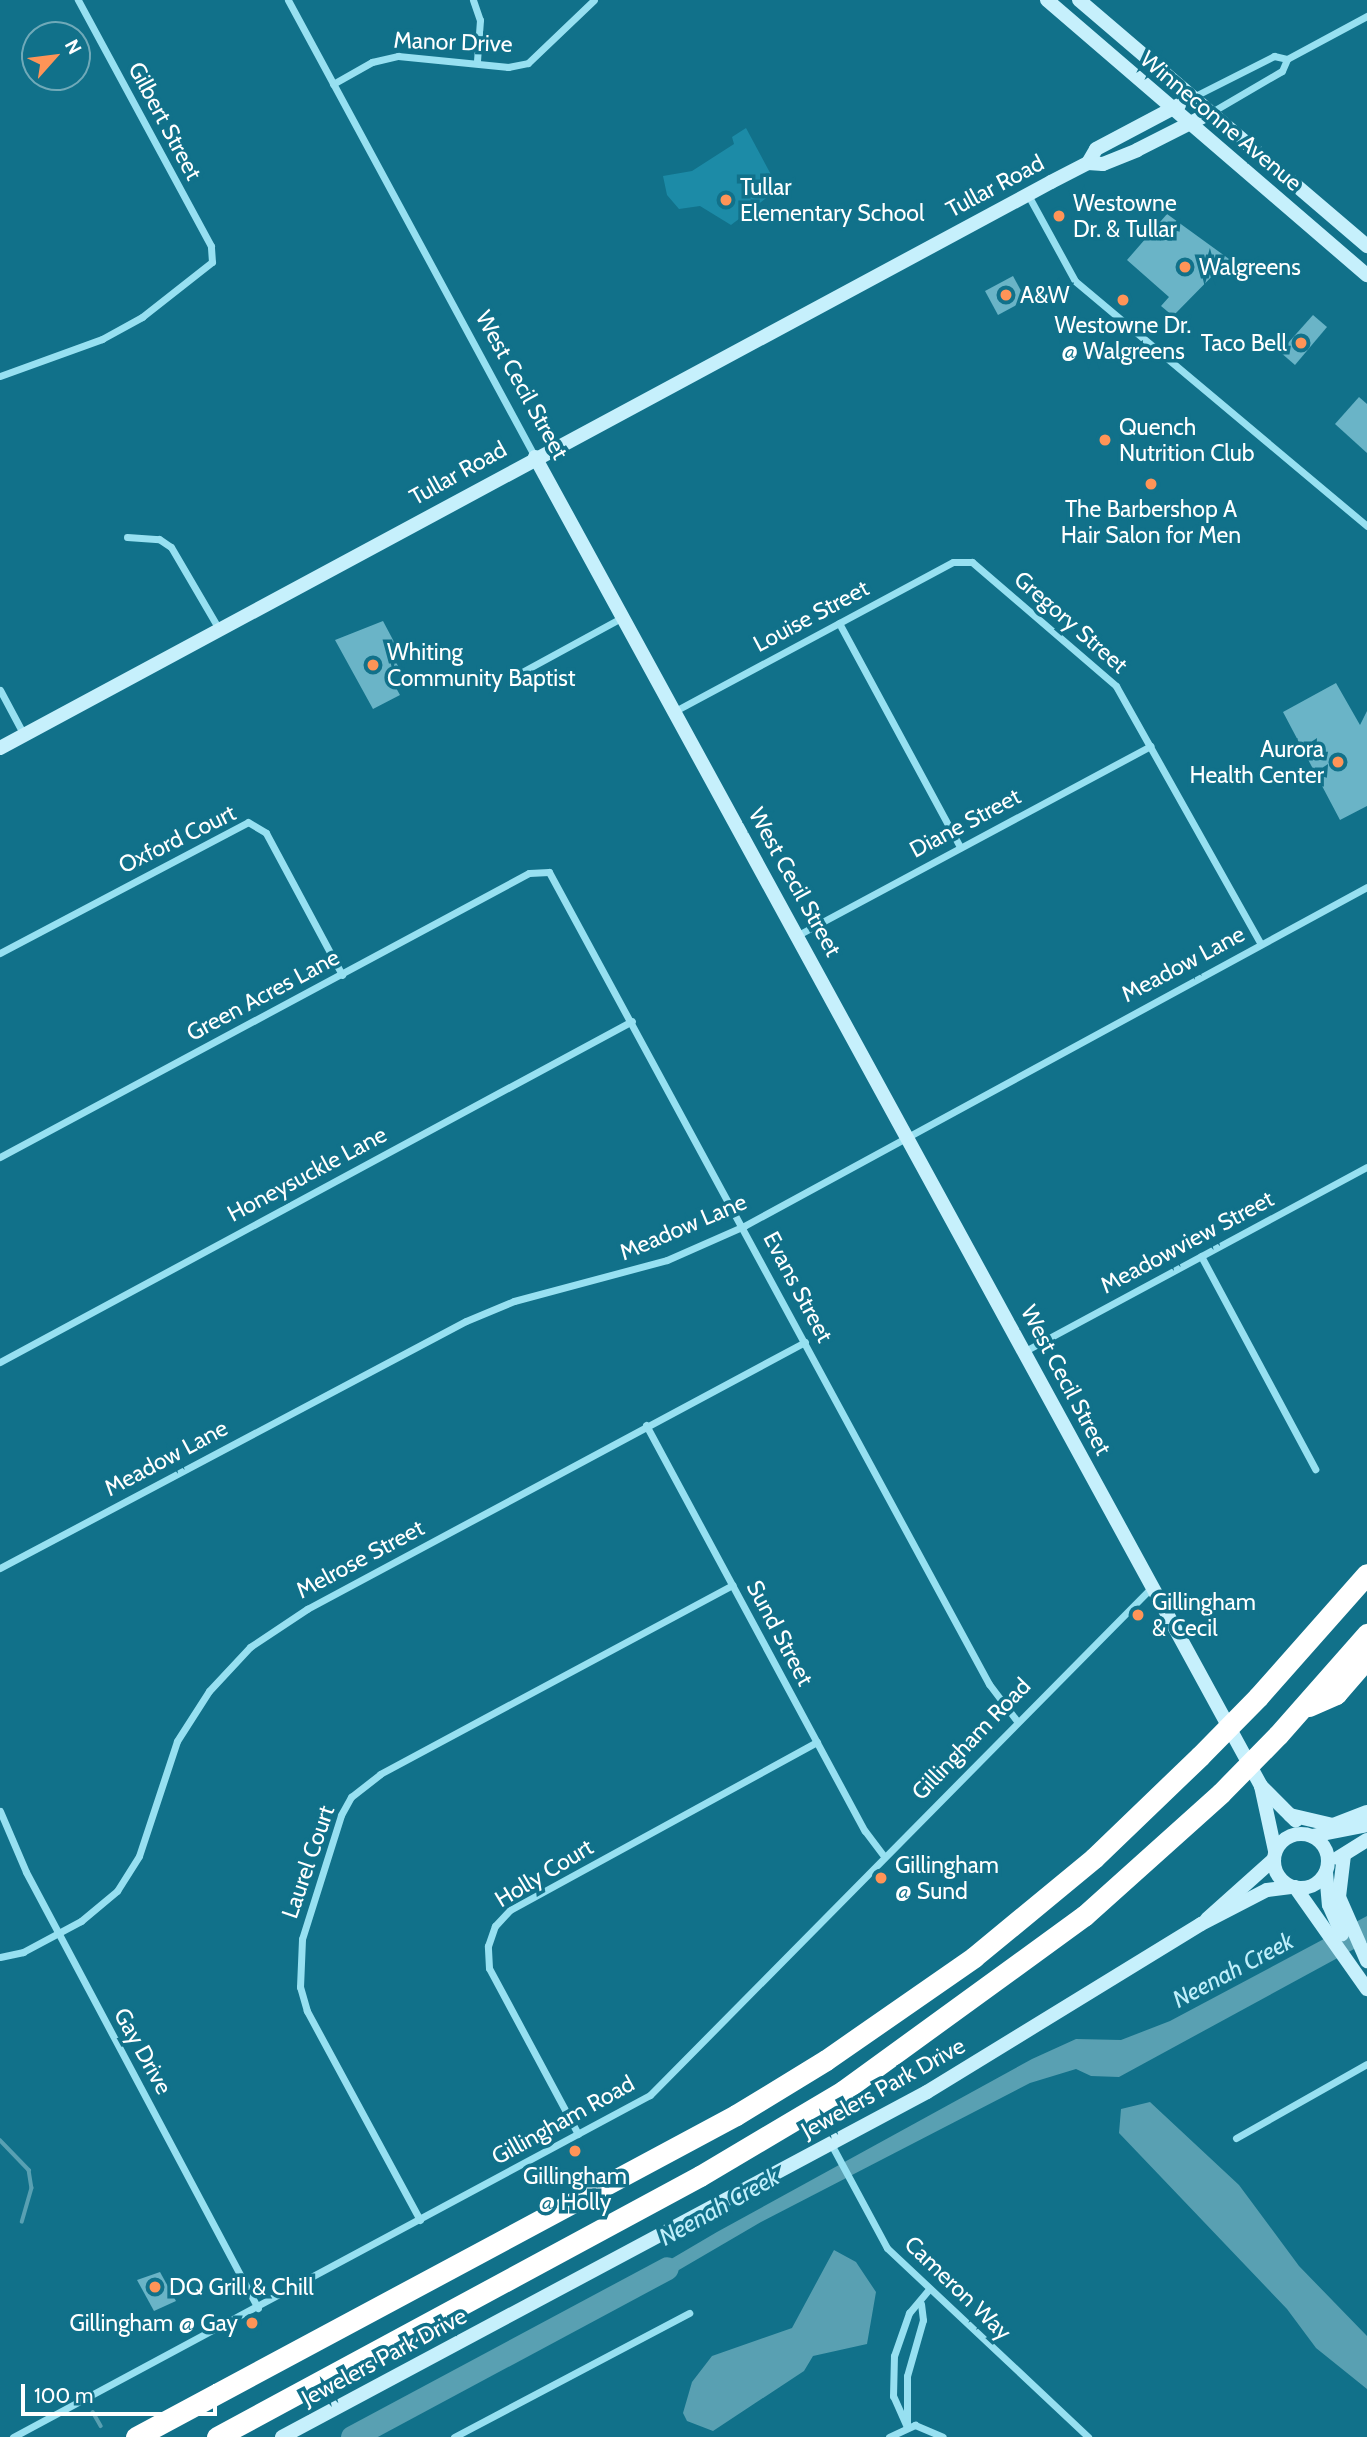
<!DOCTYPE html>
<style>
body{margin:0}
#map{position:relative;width:1367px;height:2437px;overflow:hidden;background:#11718a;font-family:Cabin,sans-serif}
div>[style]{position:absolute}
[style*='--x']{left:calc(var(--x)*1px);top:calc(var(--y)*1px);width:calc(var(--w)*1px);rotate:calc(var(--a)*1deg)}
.green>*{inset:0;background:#1c8ba7}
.water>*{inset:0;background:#59a0b2}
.stream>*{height:3.5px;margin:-1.75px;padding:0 1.75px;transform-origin:1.75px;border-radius:1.75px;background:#59a0b2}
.river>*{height:23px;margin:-11.5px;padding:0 11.5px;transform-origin:11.5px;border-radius:11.5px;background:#59a0b2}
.building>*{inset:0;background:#6ab4c7}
.street>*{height:7px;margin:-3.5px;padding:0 3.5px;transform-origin:3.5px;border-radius:3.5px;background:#97e0f1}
.secondary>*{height:14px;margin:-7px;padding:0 7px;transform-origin:7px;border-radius:7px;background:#c6f0fc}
.secondary>.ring{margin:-7px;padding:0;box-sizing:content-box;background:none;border:14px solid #c6f0fc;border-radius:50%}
.highway>*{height:21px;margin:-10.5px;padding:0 10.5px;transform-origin:10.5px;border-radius:10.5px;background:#fff}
.highway-bridge>*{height:21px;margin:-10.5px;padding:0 10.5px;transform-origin:10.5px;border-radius:10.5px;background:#fff}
.dots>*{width:19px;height:19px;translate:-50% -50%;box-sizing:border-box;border:4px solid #11718a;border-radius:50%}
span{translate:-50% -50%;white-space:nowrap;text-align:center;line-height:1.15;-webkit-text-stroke:7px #11718a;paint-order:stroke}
.street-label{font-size:23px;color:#fff}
.poi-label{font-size:23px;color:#fff}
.left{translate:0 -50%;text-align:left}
.right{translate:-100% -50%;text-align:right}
.water-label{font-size:24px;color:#bfeffb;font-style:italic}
.north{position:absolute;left:21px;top:21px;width:70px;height:70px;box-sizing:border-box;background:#11718a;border:2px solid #70aab9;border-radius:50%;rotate:62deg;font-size:19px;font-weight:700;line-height:28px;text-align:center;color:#fff}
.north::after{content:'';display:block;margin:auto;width:24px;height:32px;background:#ff9457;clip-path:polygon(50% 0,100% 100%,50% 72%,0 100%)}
.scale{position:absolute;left:21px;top:2384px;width:196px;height:32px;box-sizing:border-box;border:4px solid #fff;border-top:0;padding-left:9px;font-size:21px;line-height:24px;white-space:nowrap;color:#fff;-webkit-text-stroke:5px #11718a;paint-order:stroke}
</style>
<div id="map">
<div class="green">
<i style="clip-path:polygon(746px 128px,776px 184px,774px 192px,731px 225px,700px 206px,679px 209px,667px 195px,663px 176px,692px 171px,734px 144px,732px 137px)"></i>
</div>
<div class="water">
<i style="clip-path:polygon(1367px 1916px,1367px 1942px,1119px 2077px,1091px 2076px,1076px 2069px,1030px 2083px,761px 2222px,648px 2288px,641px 2283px,649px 2272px,717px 2232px,1032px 2059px,1076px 2039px,1121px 2040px,1170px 2021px)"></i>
<i style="clip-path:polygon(1150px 2102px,1239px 2185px,1299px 2266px,1367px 2336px,1367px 2389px,1316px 2348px,1287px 2309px,1119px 2133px,1121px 2109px)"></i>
<i style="clip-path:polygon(834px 2250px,856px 2262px,876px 2292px,867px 2344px,813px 2356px,804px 2371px,713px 2431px,687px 2421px,683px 2413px,692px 2382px,712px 2356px,792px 2328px)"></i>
</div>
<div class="stream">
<i style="--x:0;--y:2140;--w:42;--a:46"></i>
<i style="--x:29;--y:2170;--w:18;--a:81"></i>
<i style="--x:32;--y:2188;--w:35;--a:106"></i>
<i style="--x:93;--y:2412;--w:16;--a:60"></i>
</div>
<div class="river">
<i style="--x:352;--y:2437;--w:357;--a:-28.2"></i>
</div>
<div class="building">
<i style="clip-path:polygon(1167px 214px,1229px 259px,1173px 316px,1161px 306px,1169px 297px,1127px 260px)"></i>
<i style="clip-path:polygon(1013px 276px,1026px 300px,998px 315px,985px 291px)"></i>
<i style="clip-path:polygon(1313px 315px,1327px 327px,1295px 365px,1280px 352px)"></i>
<i style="clip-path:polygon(1359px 397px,1367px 404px,1367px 453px,1335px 424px)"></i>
<i style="clip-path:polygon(383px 621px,401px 655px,394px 659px,401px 671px,390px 677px,400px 695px,373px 709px,335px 640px)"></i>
<i style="clip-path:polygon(1336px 683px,1360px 725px,1367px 711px,1367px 806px,1340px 820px,1283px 712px)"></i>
<i style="clip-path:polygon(160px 2272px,176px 2301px,154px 2311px,137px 2280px)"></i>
</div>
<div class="street">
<i style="--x:288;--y:0;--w:519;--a:61.61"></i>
<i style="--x:473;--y:0;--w:21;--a:71"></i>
<i style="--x:480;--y:20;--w:41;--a:94.2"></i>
<i style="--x:333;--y:84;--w:45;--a:-29.4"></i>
<i style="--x:372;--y:62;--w:27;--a:-13"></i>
<i style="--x:398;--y:56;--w:111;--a:5.7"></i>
<i style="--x:508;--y:67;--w:20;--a:-11"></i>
<i style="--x:528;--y:63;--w:91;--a:-43.7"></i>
<i style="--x:1193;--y:97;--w:91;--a:-26.8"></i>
<i style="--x:1274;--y:56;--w:13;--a:13"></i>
<i style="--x:1210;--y:113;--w:83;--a:-30.3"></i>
<i style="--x:1282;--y:71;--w:13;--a:-67"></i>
<i style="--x:1287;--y:59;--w:91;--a:-28.3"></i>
<i style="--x:1028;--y:195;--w:98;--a:61.3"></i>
<i style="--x:1075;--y:281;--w:381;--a:40"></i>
<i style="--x:0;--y:376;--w:109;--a:-19.9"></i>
<i style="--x:102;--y:339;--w:46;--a:-28.8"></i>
<i style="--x:142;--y:317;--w:89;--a:-38.2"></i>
<i style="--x:212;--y:262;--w:16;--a:-94"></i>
<i style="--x:211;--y:246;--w:280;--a:-118.4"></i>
<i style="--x:127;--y:537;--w:32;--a:4"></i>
<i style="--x:159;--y:539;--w:14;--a:34"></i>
<i style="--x:171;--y:547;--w:95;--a:59.7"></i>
<i style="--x:839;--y:623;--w:255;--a:61.6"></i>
<i style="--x:511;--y:678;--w:128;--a:-28.6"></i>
<i style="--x:0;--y:690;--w:51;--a:61.9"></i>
<i style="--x:675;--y:711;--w:315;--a:-28.2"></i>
<i style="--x:953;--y:562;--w:19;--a:0"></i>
<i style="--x:972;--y:562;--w:190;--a:40.7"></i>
<i style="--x:1116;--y:686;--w:296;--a:60.7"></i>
<i style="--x:798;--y:935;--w:400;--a:-28.2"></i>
<i style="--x:0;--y:953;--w:280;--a:-27.8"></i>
<i style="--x:248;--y:822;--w:21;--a:31"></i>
<i style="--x:266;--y:833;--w:161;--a:61.8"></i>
<i style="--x:0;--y:1157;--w:600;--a:-28.23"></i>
<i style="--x:529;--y:873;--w:20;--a:-3"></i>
<i style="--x:549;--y:872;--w:924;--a:61.55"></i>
<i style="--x:989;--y:1684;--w:46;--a:52.9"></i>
<i style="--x:1201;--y:1256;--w:242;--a:61.8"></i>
<i style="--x:1025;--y:1351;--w:388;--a:-28.3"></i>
<i style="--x:0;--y:1362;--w:718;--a:-28.35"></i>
<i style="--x:646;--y:1425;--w:461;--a:61.7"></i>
<i style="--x:865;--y:1831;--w:31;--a:53"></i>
<i style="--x:0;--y:1568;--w:527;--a:-27.93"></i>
<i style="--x:466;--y:1321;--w:52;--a:-22.6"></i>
<i style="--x:514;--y:1301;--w:158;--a:-15"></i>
<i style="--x:667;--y:1260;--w:84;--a:-23.8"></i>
<i style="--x:744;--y:1226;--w:709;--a:-28.55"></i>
<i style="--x:0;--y:1811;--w:66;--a:66.9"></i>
<i style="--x:26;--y:1872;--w:494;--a:62"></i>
<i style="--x:0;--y:1957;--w:24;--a:-12"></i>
<i style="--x:23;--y:1952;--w:66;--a:-28.1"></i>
<i style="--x:81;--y:1921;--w:47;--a:-39.8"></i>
<i style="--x:117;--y:1891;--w:41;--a:-57.8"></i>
<i style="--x:139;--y:1856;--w:121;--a:-71.7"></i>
<i style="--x:177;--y:1741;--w:59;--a:-57.4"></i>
<i style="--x:209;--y:1691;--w:60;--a:-47"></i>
<i style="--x:250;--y:1647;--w:69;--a:-33.7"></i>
<i style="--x:307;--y:1609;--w:565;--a:-28.2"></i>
<i style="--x:578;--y:2134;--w:188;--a:-118.2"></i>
<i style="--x:489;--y:1968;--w:22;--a:-93"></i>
<i style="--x:488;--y:1946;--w:21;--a:-71"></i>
<i style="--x:495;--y:1926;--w:22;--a:-47"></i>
<i style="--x:510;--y:1910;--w:350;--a:-28.7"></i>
<i style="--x:1236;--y:2138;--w:150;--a:-29.5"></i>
<i style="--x:831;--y:2144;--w:118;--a:61.7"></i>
<i style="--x:887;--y:2248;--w:276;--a:43.2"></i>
<i style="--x:420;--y:2220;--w:238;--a:-118.4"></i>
<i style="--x:307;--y:2011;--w:25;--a:-106"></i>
<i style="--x:300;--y:1987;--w:48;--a:-87.6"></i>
<i style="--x:302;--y:1939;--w:130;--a:-72.5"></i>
<i style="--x:341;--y:1815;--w:21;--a:-61"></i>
<i style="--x:351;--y:1797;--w:37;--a:-38"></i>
<i style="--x:380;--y:1774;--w:400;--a:-28.2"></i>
<i style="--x:907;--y:2427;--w:34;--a:-114"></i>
<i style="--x:893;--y:2396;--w:40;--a:-88.6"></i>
<i style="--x:894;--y:2356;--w:46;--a:-70.8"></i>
<i style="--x:909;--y:2313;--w:31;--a:-50"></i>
<i style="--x:907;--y:2427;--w:51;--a:-90"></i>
<i style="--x:907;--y:2376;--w:58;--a:-74.1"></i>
<i style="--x:923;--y:2320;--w:16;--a:-97"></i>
<i style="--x:13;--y:2437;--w:723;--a:-28.23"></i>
<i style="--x:650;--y:2095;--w:714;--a:-45.34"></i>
<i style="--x:454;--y:2437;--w:266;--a:-27.8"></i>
<i style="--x:889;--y:2437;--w:29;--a:-25"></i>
<i style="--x:915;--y:2425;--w:30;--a:23"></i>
</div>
<div class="secondary">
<i style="--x:1047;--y:0;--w:422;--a:40.7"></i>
<i style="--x:1079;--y:0;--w:379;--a:40.5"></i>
<i style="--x:1088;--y:163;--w:16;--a:-60"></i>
<i style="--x:1096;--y:149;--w:94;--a:-27.9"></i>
<i style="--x:535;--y:457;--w:1514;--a:61.35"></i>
<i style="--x:1261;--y:1786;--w:66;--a:77.8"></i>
<i style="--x:0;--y:748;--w:1194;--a:-28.3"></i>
<i style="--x:1051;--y:182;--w:42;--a:-27.2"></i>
<i style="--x:1088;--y:163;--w:15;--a:4"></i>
<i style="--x:1103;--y:164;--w:37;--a:-22"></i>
<i style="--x:1137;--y:150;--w:82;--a:-26.9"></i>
<i style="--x:1261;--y:1786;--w:49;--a:45"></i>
<i style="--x:1290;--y:1815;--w:44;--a:13.1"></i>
<i style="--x:1333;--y:1825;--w:36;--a:-21"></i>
<i class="ring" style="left:1274px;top:1834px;width:40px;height:40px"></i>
<i style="--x:1312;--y:1836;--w:56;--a:-11.3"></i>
<i style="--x:1344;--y:1855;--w:42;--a:96.8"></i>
<i style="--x:1339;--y:1897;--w:70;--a:66.4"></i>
<i style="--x:1338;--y:1858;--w:34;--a:-32"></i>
<i style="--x:1326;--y:1872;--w:33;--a:85"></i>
<i style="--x:1329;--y:1905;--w:32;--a:66"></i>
<i style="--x:1295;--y:1887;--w:125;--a:54.8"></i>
<i style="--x:1207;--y:1919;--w:90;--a:-41.8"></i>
<i style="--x:282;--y:2437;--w:731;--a:-28.14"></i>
<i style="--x:927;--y:2092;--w:321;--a:-31.5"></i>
<i style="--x:1201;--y:1924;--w:74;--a:-27.3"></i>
<i style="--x:1267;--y:1890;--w:24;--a:-7"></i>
</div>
<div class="highway">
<i style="--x:1258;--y:1697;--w:164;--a:-48.5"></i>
<i style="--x:1309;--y:1706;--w:30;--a:-24"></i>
<i style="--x:1336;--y:1694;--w:48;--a:-49.3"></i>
<i style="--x:1278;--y:1735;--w:135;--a:-48.6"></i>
<i style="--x:136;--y:2437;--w:681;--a:-28.22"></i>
<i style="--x:736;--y:2115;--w:105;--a:-31.4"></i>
<i style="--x:826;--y:2060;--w:180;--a:-34.8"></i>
<i style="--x:974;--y:1957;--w:156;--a:-39.5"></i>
<i style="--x:1094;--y:1858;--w:147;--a:-43.9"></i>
<i style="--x:217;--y:2437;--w:549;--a:-28.39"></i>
<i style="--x:700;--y:2176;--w:166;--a:-30.7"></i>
<i style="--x:843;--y:2091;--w:298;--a:-36"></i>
<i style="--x:1084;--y:1916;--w:184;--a:-41.9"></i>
</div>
<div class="highway-bridge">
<i style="--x:1200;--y:1756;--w:83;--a:-45.5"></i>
<i style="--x:1221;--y:1793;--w:81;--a:-45.5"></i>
</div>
<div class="dots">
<i style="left:726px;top:200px;background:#ff9457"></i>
<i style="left:1059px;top:216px;background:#ff9457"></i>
<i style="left:1185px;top:267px;background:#ff9457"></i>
<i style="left:1006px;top:295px;background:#ff9457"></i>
<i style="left:1123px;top:300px;background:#ff9457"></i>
<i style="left:1301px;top:343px;background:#ff9457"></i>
<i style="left:1105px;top:440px;background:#ff9457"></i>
<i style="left:1151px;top:484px;background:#ff9457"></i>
<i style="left:373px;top:665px;background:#ff9457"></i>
<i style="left:1338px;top:762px;background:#ff9457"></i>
<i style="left:1138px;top:1615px;background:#ff9457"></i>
<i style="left:881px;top:1878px;background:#ff9457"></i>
<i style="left:575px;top:2151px;background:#ff9457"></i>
<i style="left:155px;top:2287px;background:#ff9457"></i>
<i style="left:252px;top:2323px;background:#ff9457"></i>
</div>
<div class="street-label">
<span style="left:453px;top:42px;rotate:2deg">Manor Drive</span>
<span style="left:165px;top:121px;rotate:62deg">Gilbert Street</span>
<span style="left:1221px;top:121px;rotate:40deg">Winneconne Avenue</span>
<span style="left:995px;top:186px;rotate:-28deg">Tullar Road</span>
<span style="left:522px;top:385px;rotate:61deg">West Cecil Street</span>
<span style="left:458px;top:473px;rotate:-29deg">Tullar Road</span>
<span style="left:811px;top:616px;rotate:-28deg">Louise Street</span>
<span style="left:1071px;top:622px;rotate:41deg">Gregory Street</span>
<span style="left:965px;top:823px;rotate:-28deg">Diane Street</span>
<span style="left:177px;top:839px;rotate:-26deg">Oxford Court</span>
<span style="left:795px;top:882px;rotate:61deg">West Cecil Street</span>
<span style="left:1183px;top:964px;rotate:-28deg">Meadow Lane</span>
<span style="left:263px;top:995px;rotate:-28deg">Green Acres Lane</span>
<span style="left:307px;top:1174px;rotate:-28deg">Honeysuckle Lane</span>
<span style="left:683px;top:1227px;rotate:-23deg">Meadow Lane</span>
<span style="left:1187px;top:1242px;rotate:-28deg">Meadowview Street</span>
<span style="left:798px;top:1287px;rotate:62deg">Evans Street</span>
<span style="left:1066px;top:1380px;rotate:62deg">West Cecil Street</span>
<span style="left:166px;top:1458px;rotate:-28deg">Meadow Lane</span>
<span style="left:360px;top:1559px;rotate:-28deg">Melrose Street</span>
<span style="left:780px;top:1633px;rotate:62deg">Sund Street</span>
<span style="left:971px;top:1739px;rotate:-46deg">Gillingham Road</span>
<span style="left:308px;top:1862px;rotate:-71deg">Laurel Court</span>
<span style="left:544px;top:1873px;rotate:-31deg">Holly Court</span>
<span style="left:143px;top:2051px;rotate:61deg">Gay Drive</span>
<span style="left:883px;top:2088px;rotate:-29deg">Jewelers Park Drive</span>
<span style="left:563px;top:2120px;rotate:-29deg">Gillingham Road</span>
<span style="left:958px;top:2288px;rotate:44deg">Cameron Way</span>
<span style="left:384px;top:2357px;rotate:-28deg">Jewelers Park Drive</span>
</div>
<div class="poi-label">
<span class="left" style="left:740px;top:200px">Tullar<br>Elementary School</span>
<span class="left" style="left:1073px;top:216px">Westowne<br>Dr. &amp; Tullar</span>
<span class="left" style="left:1199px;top:267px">Walgreens</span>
<span class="left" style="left:1020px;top:295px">A&amp;W</span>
<span style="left:1123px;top:338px">Westowne Dr.<br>@ Walgreens</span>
<span class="right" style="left:1287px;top:343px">Taco Bell</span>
<span class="left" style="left:1119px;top:440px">Quench<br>Nutrition Club</span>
<span style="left:1151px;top:522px">The Barbershop A<br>Hair Salon for Men</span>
<span class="left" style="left:387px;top:665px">Whiting<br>Community Baptist</span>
<span class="right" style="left:1324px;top:762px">Aurora<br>Health Center</span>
<span class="left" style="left:1152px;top:1615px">Gillingham<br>&amp; Cecil</span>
<span class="left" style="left:895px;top:1878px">Gillingham<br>@ Sund</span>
<span style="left:575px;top:2189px">Gillingham<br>@ Holly</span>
<span class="left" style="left:169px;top:2287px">DQ Grill &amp; Chill</span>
<span class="right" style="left:238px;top:2323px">Gillingham @ Gay</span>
</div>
<div class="water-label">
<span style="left:1233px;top:1970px;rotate:-28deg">Neenah Creek</span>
<span style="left:719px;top:2207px;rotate:-29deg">Neenah Creek</span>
</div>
<div class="north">N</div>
<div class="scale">100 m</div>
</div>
